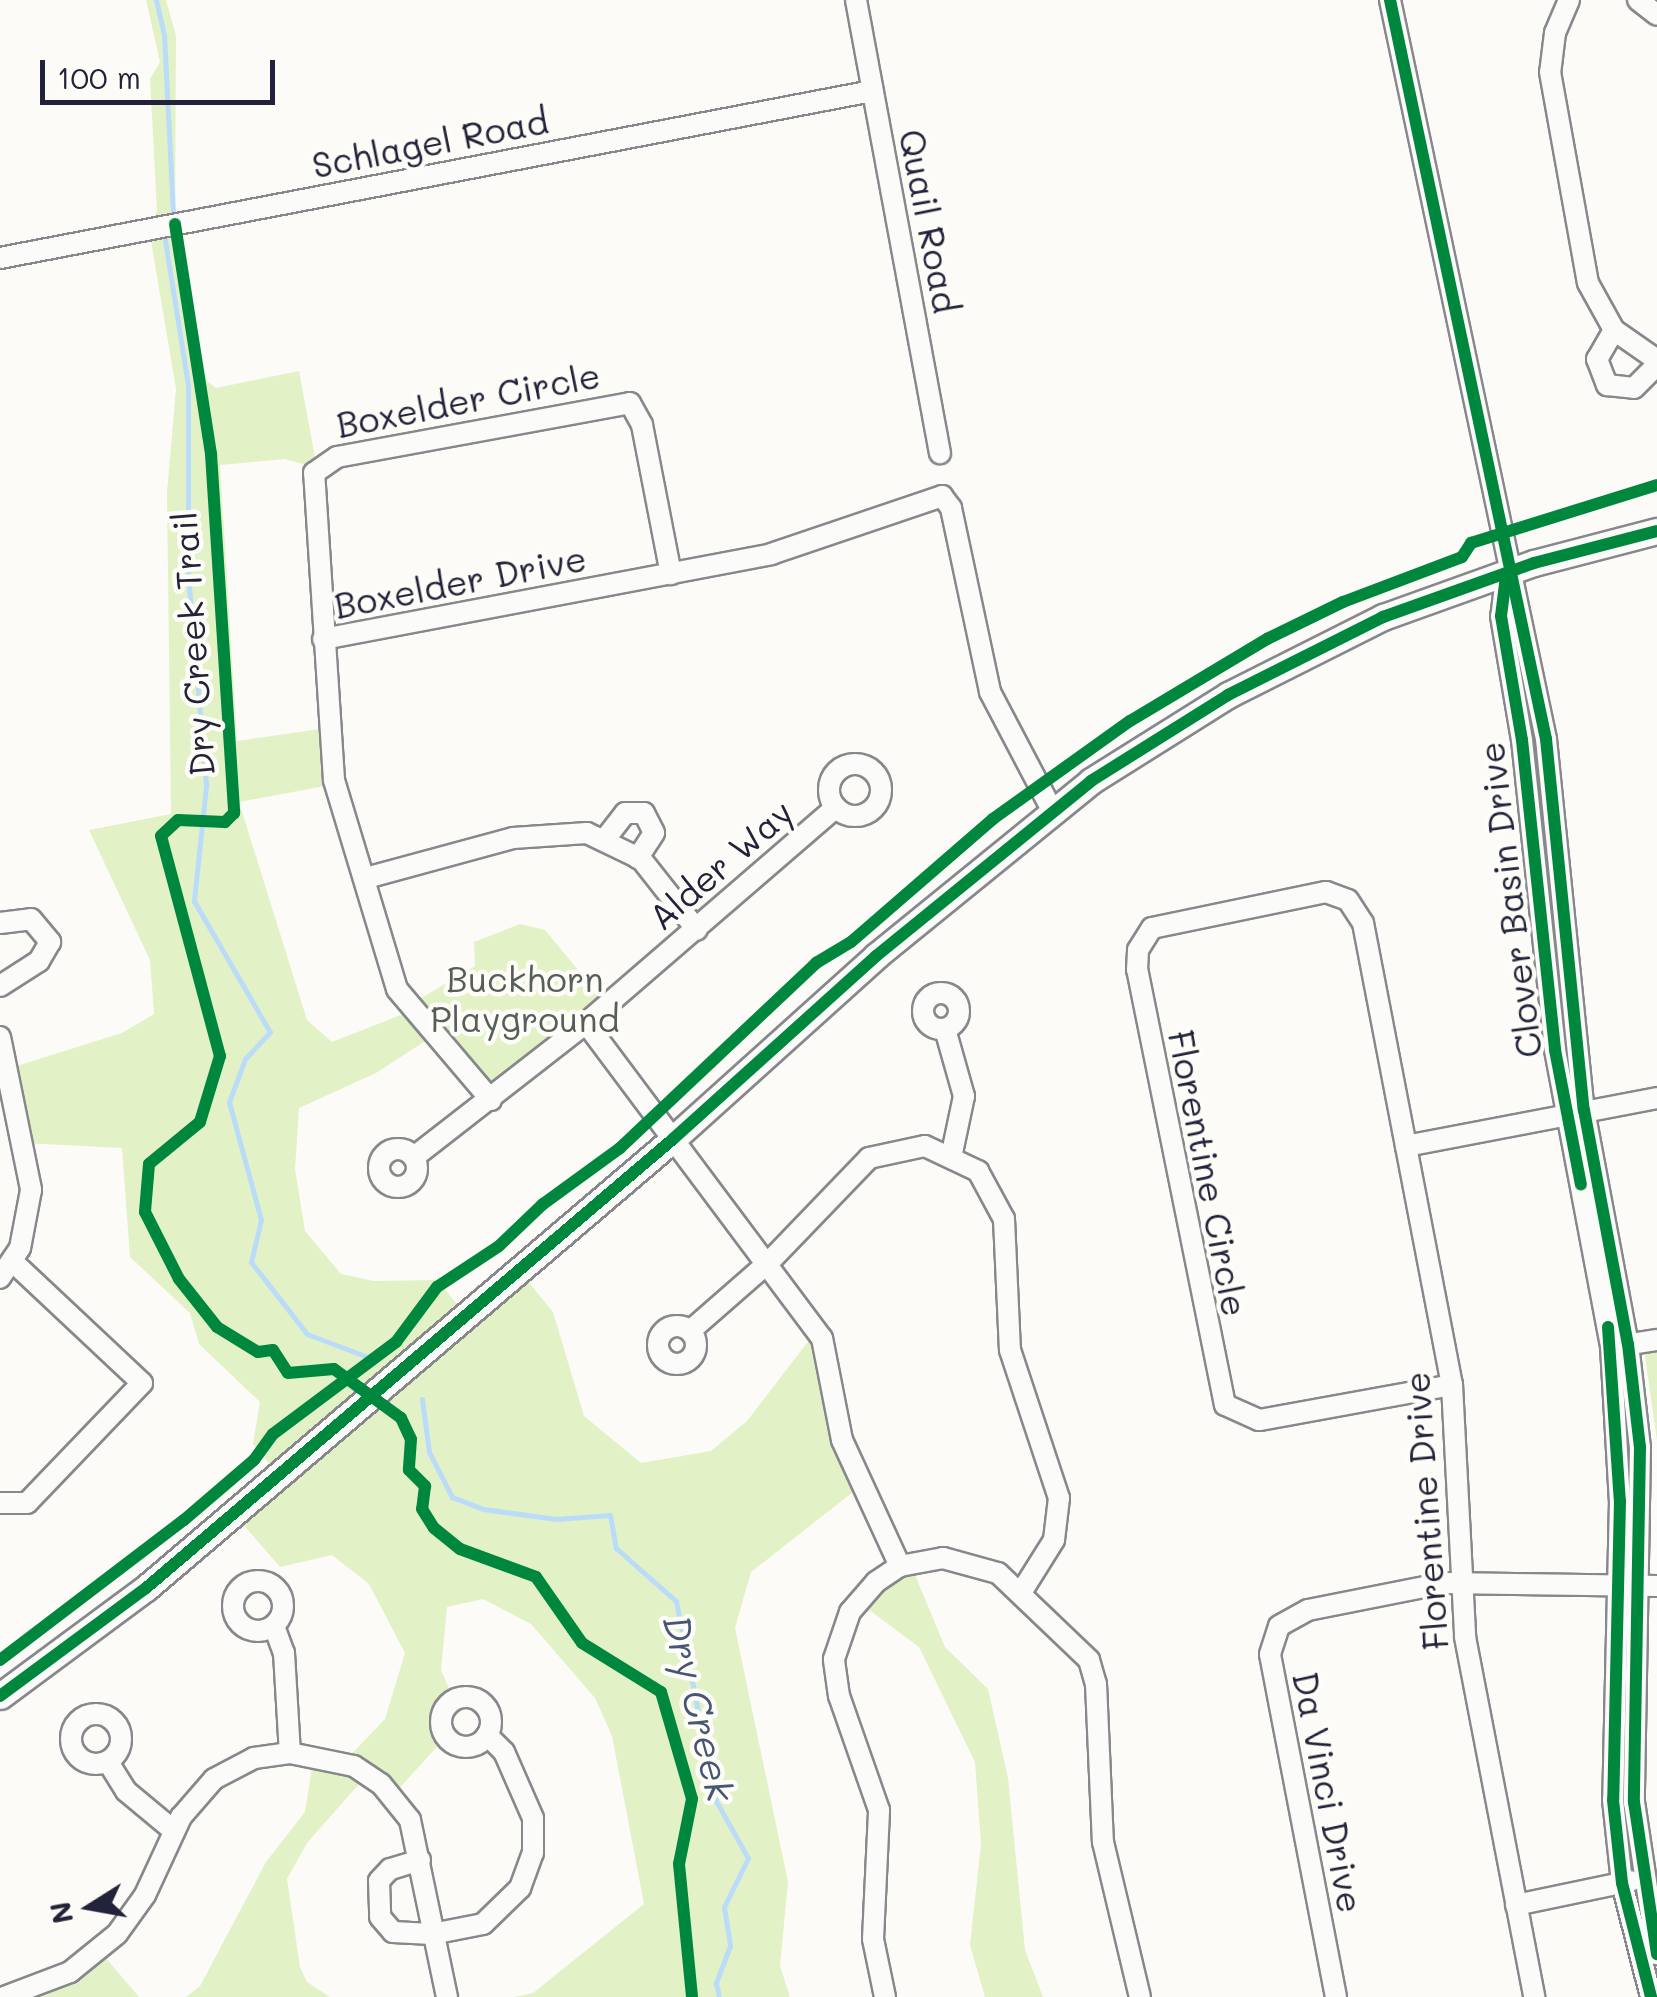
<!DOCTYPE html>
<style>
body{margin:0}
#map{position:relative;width:1657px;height:1997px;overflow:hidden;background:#fcfbf8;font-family:Mali,sans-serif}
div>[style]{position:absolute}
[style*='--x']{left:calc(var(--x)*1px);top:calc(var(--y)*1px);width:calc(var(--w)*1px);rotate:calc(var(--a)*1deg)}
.green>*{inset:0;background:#e3f1c7}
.stream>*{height:5px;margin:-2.5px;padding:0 2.5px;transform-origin:2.5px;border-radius:2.5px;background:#badcf9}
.roads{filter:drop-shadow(2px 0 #88888c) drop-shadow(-2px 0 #88888c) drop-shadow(0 2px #88888c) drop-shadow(0 -2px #88888c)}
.minor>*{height:20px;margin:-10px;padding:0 10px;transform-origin:10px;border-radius:10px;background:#fbfbf9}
.minor>.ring{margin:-10px;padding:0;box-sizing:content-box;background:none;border:20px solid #fbfbf9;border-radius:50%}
.major>*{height:25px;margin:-12.5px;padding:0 12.5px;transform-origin:12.5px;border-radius:12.5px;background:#fbfbf9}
.cycleway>*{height:12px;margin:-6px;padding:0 6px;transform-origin:6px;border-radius:6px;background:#00873e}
span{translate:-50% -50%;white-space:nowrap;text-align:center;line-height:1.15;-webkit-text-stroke:9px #fdfcf7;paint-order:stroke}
.street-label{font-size:35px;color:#22223b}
.park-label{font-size:35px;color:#565e59}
.water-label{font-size:38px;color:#475674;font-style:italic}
.north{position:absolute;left:40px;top:1857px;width:100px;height:100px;-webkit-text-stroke:8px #fdfcf7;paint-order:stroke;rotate:259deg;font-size:28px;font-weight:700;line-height:40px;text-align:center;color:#22223b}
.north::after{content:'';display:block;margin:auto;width:35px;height:45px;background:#22223b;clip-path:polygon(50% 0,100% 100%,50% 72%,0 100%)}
.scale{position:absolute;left:40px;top:60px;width:235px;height:45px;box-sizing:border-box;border:5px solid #22223b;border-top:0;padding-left:12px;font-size:30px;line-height:35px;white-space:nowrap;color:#22223b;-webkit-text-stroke:8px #fdfcf7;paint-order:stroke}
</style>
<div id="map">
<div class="green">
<i style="clip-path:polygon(146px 0,166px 0,176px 36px,175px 224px,207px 381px,216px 388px,299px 371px,317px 468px,285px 459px,220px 465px,237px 741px,327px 728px,336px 784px,239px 802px,307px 1020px,332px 1042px,411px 1011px,408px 1006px,475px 966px,474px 942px,520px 924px,545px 930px,607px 1005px,491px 1100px,433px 1036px,376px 1073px,299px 1108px,295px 1169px,305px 1231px,341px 1274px,374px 1281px,437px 1280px,465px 1314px,518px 1269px,553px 1312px,584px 1416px,641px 1463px,711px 1451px,747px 1421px,817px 1330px,862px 1485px,751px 1572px,735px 1628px,788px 1882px,780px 1966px,790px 1997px,514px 1997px,533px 1993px,644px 1904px,612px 1736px,595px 1698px,531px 1624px,483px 1599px,447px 1607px,441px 1670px,454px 1700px,441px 1718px,446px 1737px,392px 1796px,367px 1775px,307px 1843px,287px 1879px,300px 1967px,307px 1982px,330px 1997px,186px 1997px,200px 1986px,266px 1862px,305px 1812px,314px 1755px,344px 1762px,385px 1719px,405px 1653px,369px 1584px,332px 1555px,280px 1567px,234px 1514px,279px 1475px,253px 1444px,260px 1402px,199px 1344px,190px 1313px,130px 1257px,122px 1148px,23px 1143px,7px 1069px,122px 1033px,154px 1014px,150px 960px,89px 830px,171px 814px,167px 492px,176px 389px,149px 229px,157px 211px,150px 79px,160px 62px)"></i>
<i style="clip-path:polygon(1657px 1340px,1657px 1441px,1643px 1342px)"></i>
<i style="clip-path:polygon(910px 1563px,945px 1647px,988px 1689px,1008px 1778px,1025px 1950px,1043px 1997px,985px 1997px,970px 1945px,981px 1844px,975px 1762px,919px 1647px,857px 1601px)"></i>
<i style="clip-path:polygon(100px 1951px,139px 1997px,4px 1997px)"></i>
</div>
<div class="stream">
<i style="--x:156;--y:0;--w:36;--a:77"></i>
<i style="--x:164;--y:35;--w:177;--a:87.1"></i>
<i style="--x:165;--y:240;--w:148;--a:81"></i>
<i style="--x:188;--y:386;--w:188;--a:90"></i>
<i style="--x:188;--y:574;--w:213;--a:85.1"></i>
<i style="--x:206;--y:786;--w:116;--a:96"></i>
<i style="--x:194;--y:901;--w:151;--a:59.9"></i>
<i style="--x:270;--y:1032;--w:37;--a:133"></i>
<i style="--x:245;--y:1059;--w:46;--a:110.4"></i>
<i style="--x:229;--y:1102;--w:122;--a:74.8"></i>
<i style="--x:261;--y:1220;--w:43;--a:103.4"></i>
<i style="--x:251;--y:1262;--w:91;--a:52.1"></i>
<i style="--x:307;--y:1334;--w:65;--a:20.7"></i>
<i style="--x:422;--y:1399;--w:53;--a:82.5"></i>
<i style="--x:429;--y:1452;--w:51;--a:62.9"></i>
<i style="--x:452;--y:1497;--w:33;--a:21"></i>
<i style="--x:483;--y:1509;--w:74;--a:7.8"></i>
<i style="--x:556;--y:1519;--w:54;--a:-4.2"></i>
<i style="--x:610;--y:1515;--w:34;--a:80"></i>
<i style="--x:616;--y:1548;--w:80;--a:41.5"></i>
<i style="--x:676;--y:1601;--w:204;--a:78.7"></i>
<i style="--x:716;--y:1801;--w:65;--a:60.7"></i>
<i style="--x:748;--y:1858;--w:55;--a:116.1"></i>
<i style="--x:724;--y:1907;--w:39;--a:81"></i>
<i style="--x:730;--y:1946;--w:40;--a:111"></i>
<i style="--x:716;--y:1983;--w:14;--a:78"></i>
</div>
<div class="roads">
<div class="minor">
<i style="--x:856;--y:0;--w:461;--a:79.5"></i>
<i style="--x:1390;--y:0;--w:755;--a:78.08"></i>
<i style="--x:1546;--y:739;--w:373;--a:84.2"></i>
<i style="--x:1584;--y:1110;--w:238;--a:79.4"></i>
<i style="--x:1628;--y:1344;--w:104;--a:83.4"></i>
<i style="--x:1640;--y:1447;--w:355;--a:91"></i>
<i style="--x:1634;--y:1802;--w:154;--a:81.4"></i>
<i style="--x:1569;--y:0;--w:36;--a:113"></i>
<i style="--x:1555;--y:33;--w:39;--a:97"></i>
<i style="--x:1550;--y:72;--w:214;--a:79.8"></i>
<i style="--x:1588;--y:283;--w:54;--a:61"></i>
<i style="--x:1614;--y:330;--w:52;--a:34.9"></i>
<i style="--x:1638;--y:0;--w:24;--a:38"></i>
<i style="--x:0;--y:258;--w:888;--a:-10.84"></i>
<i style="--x:1614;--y:330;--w:34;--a:120"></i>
<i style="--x:1597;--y:359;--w:28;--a:69"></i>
<i style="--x:1607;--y:385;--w:27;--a:6"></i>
<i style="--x:1634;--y:388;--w:33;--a:-45"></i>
<i style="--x:1506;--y:578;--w:38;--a:97"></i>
<i style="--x:1501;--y:616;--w:126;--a:80.4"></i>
<i style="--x:1522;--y:740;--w:312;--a:83.9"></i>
<i style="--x:1555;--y:1050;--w:302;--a:79.3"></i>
<i style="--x:1611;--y:1347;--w:154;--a:86.7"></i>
<i style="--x:1620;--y:1501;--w:299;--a:91.3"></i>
<i style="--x:1613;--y:1800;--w:83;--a:83.8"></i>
<i style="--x:1622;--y:1883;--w:118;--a:75.7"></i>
<i style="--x:323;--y:639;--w:456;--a:-10.7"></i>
<i style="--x:771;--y:554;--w:181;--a:-18.7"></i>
<i style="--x:942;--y:496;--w:15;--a:53"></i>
<i style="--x:951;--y:508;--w:188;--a:78"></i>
<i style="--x:990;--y:692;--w:133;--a:62.3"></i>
<i class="ring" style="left:829px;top:764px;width:32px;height:32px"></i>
<i style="--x:605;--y:839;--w:33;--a:-52"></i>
<i style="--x:625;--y:813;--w:19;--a:0"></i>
<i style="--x:644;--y:813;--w:22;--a:63"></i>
<i style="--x:654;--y:833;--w:30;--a:123"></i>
<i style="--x:366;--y:878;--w:152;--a:-15.2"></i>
<i style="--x:513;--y:838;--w:74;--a:-3.9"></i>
<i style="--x:587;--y:833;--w:60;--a:25.7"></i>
<i style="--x:641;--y:859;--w:90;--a:51.7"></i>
<i style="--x:0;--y:923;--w:31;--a:-7"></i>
<i style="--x:31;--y:919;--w:30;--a:50"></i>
<i style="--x:50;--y:942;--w:22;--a:120"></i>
<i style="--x:39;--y:961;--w:46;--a:147.3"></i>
<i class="ring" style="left:923px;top:993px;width:16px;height:16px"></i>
<i style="--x:586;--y:1023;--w:394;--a:53.2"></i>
<i style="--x:822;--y:1338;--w:104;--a:78.9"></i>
<i style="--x:842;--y:1440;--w:139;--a:65.3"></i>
<i style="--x:945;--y:1029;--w:70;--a:74.2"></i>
<i style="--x:964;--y:1096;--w:58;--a:101.9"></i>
<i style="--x:0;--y:1037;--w:156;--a:78.5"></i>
<i style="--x:31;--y:1190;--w:59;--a:100.7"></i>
<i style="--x:20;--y:1248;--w:36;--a:124"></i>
<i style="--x:491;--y:1100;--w:145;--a:-130.3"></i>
<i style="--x:397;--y:989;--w:218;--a:-106.8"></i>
<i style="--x:334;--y:780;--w:308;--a:-93.7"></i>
<i style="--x:314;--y:473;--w:28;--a:-35"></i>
<i style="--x:337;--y:457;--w:298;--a:-10.4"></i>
<i style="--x:630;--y:403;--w:25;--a:61"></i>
<i style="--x:642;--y:425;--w:152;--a:79"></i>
<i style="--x:1406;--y:1146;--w:256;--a:-10.8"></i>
<i class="ring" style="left:379px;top:1149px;width:18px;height:18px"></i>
<i style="--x:414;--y:1157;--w:218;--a:-37.9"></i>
<i style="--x:586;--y:1023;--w:330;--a:-40.8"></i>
<i class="ring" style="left:658px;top:1326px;width:18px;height:18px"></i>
<i style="--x:690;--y:1331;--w:106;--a:-41.2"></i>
<i style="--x:770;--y:1261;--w:143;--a:-46.1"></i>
<i style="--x:869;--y:1158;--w:57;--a:-12.1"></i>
<i style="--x:925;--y:1146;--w:59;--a:25.3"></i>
<i style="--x:978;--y:1171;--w:55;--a:61.6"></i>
<i style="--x:1004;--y:1219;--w:131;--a:87.4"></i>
<i style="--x:1010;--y:1350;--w:156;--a:71.7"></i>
<i style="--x:1059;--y:1498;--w:42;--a:96.8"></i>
<i style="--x:1054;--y:1540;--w:60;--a:122.1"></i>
<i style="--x:1618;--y:1346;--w:39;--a:-9"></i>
<i style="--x:1452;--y:1385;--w:196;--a:169.7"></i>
<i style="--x:1259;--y:1420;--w:37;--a:-156"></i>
<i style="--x:1225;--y:1405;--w:444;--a:-101.4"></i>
<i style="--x:1137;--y:970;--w:20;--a:-87"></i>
<i style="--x:1138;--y:950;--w:26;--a:-58"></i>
<i style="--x:1152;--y:928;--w:178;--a:-11.7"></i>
<i style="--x:1326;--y:892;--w:23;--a:20"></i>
<i style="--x:1348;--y:900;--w:27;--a:57"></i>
<i style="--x:1363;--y:923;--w:470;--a:79.1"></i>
<i style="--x:1452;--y:1385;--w:252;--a:87"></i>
<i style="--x:1465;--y:1637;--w:367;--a:79.1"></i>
<i style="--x:0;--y:1503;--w:27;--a:0"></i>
<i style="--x:27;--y:1503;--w:166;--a:-46.2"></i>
<i style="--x:142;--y:1383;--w:175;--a:-136.8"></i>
<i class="ring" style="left:233px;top:1581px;width:30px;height:30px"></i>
<i style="--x:274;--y:1626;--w:29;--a:70"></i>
<i style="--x:284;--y:1653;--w:100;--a:86.6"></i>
<i class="ring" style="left:441px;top:1697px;width:30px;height:30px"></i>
<i class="ring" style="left:71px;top:1714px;width:30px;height:30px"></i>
<i style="--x:108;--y:1762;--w:34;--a:58"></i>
<i style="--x:126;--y:1791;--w:61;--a:39.7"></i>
<i style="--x:420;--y:1860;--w:31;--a:163"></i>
<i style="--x:390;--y:1869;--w:16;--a:133"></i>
<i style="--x:379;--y:1881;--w:36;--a:88"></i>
<i style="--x:380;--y:1917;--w:20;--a:49"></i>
<i style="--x:393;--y:1932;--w:39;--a:3"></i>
<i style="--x:432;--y:1934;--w:52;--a:-11.1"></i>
<i style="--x:483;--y:1924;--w:52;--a:-44.2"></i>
<i style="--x:520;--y:1888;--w:37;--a:-70"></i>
<i style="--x:533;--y:1853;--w:35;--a:-90"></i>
<i style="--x:533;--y:1818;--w:72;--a:-113.7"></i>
<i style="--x:504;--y:1752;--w:24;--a:-135"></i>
<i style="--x:1516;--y:1905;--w:117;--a:-11.8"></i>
<i style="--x:4;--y:1997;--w:71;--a:-20.7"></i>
<i style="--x:70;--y:1972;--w:60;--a:-39"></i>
<i style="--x:117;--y:1934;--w:48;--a:-54.3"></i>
<i style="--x:145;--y:1895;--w:86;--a:-65.2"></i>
<i style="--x:181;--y:1817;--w:50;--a:-49"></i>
<i style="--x:214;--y:1779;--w:45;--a:-27.7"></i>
<i style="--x:254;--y:1758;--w:36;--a:-8"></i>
<i style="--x:290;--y:1753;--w:65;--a:11.5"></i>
<i style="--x:354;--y:1766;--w:32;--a:34"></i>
<i style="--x:381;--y:1784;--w:46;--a:51.1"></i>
<i style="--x:410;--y:1820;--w:181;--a:78.2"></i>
<i style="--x:885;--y:1997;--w:59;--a:-101.7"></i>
<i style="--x:873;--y:1939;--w:129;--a:-87.3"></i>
<i style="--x:879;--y:1810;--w:121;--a:-109.3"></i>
<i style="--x:839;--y:1696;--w:37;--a:-98"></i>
<i style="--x:834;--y:1659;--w:50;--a:-71.2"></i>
<i style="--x:850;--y:1612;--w:40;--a:-49"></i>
<i style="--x:876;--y:1582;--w:29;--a:-34"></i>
<i style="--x:900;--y:1566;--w:44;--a:-10.5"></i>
<i style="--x:943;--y:1558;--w:57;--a:15.3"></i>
<i style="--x:998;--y:1573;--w:126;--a:43.7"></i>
<i style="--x:1089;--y:1660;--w:25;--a:74"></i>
<i style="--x:1096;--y:1684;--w:158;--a:87.5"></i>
<i style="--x:1103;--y:1842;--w:159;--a:76.6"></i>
<i style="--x:1336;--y:1997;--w:349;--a:-100.9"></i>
<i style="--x:1270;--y:1654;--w:29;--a:-72"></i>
<i style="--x:1279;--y:1626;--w:33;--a:-29"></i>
<i style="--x:1308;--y:1610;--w:139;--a:-11.2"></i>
<i style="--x:1444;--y:1583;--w:213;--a:0.8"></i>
</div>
<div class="major">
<i style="--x:0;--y:1696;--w:182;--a:-36.5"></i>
<i style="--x:146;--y:1588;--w:692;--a:-40.43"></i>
<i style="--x:673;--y:1139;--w:273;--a:-42"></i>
<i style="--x:876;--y:956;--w:277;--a:-39.1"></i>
<i style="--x:1091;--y:781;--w:162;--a:-32.1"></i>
<i style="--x:1228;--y:695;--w:174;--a:-26.7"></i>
<i style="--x:1383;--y:617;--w:160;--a:-19.7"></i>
<i style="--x:1534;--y:563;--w:127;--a:-14.6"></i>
</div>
</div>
<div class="cycleway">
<i style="--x:1390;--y:0;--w:755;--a:78.08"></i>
<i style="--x:1546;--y:739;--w:373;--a:84.2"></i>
<i style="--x:1584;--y:1110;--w:238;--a:79.4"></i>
<i style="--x:1628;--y:1344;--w:104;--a:83.4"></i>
<i style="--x:1640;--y:1447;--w:355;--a:91"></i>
<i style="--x:1634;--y:1802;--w:154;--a:81.4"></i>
<i style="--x:175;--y:224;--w:233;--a:81.1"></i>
<i style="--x:211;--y:454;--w:360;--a:86.3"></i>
<i style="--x:234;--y:813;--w:13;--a:135"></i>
<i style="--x:225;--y:822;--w:47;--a:-177.6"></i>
<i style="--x:178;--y:820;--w:23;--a:137"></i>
<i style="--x:161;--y:836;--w:228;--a:75"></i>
<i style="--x:220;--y:1056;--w:69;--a:106.9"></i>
<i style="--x:200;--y:1122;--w:66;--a:140.5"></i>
<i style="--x:149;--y:1164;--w:48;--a:94.8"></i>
<i style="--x:145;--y:1212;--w:75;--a:63.1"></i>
<i style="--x:179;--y:1279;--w:61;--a:51.6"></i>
<i style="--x:217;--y:1327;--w:48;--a:31.4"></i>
<i style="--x:258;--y:1352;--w:15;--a:-8"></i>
<i style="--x:273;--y:1350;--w:27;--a:57"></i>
<i style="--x:288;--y:1373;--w:46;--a:-5"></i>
<i style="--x:334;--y:1369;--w:83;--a:36.2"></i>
<i style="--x:401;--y:1418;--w:23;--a:65"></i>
<i style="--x:411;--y:1439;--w:31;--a:94"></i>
<i style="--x:409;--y:1470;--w:23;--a:45"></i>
<i style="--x:425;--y:1486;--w:23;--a:97"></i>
<i style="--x:422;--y:1509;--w:22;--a:58"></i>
<i style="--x:434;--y:1528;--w:33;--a:39"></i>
<i style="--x:460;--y:1549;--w:81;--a:20.2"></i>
<i style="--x:536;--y:1577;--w:80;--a:55.1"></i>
<i style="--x:582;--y:1643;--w:93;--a:31.8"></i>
<i style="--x:661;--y:1692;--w:111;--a:73.8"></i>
<i style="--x:692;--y:1799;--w:66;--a:101.3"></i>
<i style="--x:679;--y:1864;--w:134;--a:84.4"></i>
<i style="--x:1506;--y:576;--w:40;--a:97.1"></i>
<i style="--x:1501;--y:616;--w:126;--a:80.4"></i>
<i style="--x:1522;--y:740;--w:312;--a:83.9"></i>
<i style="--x:1555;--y:1050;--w:137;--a:79.1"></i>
<i style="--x:1608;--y:1327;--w:174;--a:86.1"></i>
<i style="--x:1620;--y:1501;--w:299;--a:91.3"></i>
<i style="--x:1613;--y:1800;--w:83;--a:83.8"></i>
<i style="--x:1622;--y:1883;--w:118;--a:75.7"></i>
<i style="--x:0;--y:1660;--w:231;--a:-37.3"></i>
<i style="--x:184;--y:1520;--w:92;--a:-40.6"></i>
<i style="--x:254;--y:1460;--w:32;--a:-54"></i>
<i style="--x:273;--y:1434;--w:154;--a:-36.8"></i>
<i style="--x:396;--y:1342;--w:69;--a:-53.3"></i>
<i style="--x:437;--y:1287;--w:74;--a:-33.5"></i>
<i style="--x:499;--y:1246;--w:61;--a:-43.7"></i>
<i style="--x:543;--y:1204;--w:95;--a:-36"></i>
<i style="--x:620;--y:1148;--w:270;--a:-43.3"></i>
<i style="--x:816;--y:963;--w:41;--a:-31"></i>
<i style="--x:851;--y:942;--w:188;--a:-40.9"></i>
<i style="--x:993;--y:819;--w:168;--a:-35.6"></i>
<i style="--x:1130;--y:721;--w:160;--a:-30.9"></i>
<i style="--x:1267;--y:639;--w:85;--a:-26"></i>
<i style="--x:1343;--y:602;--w:127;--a:-20.7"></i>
<i style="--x:1462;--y:557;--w:17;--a:-57"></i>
<i style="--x:1471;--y:543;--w:195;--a:-17.3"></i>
<i style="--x:0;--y:1696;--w:182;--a:-36.5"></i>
<i style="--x:146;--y:1588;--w:692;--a:-40.43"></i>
<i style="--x:673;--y:1139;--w:273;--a:-42"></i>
<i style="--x:876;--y:956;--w:277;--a:-39.1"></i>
<i style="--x:1091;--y:781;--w:162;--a:-32.1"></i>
<i style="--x:1228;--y:695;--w:174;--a:-26.7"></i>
<i style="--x:1383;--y:617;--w:160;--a:-19.7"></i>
<i style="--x:1534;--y:563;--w:127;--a:-14.6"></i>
</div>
<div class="street-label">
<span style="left:430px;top:142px;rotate:-11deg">Schlagel Road</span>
<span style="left:930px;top:221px;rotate:79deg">Quail Road</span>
<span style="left:468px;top:399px;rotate:-11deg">Boxelder Circle</span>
<span style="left:460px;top:581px;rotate:-11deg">Boxelder Drive</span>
<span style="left:192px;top:644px;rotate:-94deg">Dry Creek Trail</span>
<span style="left:720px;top:864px;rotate:-41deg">Alder Way</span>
<span style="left:1509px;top:900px;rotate:-97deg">Clover Basin Drive</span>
<span style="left:1209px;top:1173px;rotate:79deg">Florentine Circle</span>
<span style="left:1425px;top:1511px;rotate:-94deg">Florentine Drive</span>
<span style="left:1329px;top:1792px;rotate:79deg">Da Vinci Drive</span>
</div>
<div class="park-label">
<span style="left:525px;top:998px">Buckhorn<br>Playground</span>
</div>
<div class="water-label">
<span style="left:699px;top:1708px;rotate:76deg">Dry Creek</span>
</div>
<div class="north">N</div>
<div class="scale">100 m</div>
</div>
